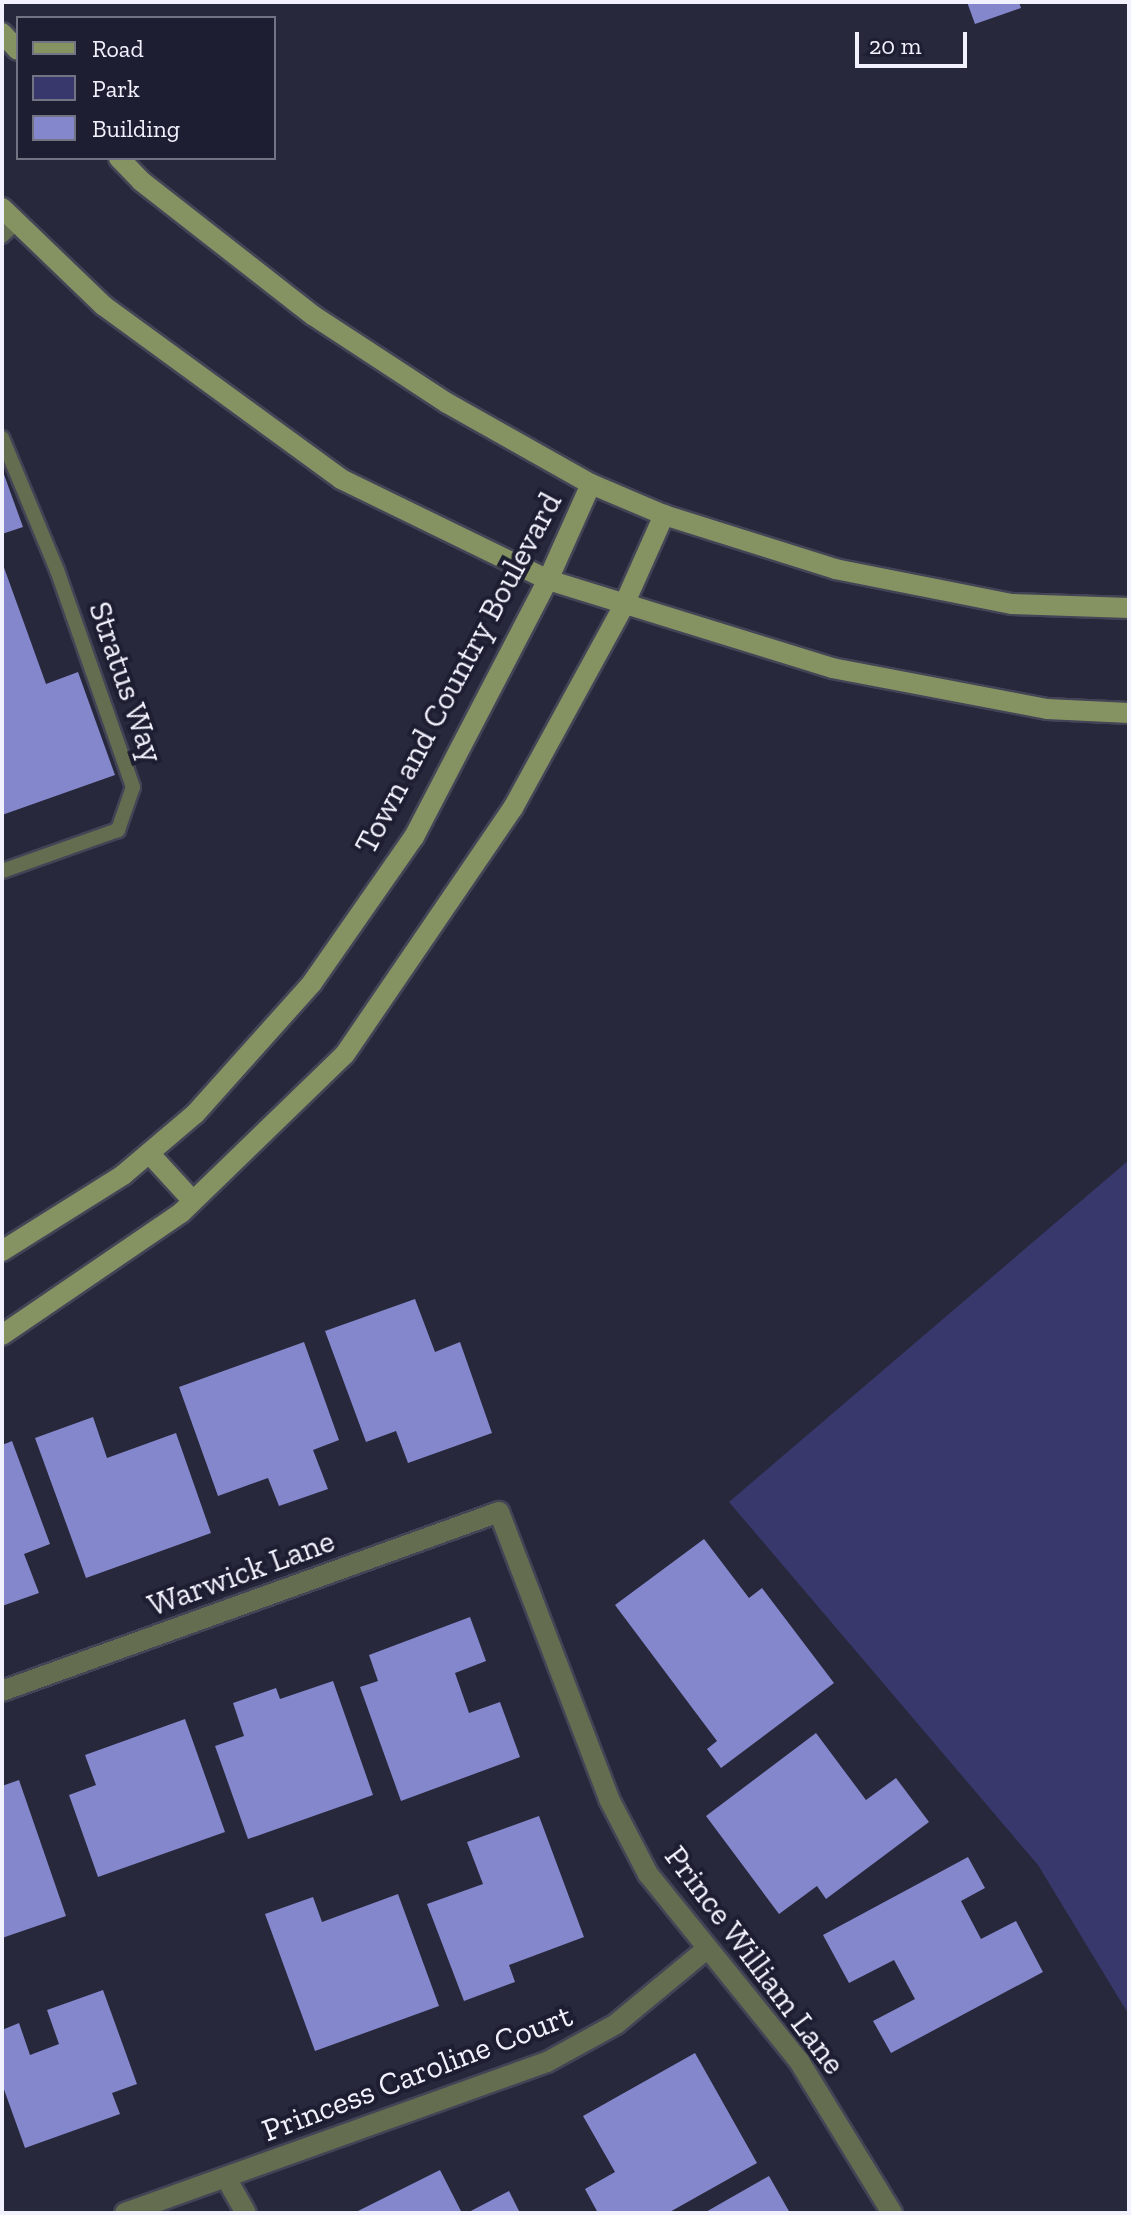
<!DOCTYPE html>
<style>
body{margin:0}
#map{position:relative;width:1131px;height:2215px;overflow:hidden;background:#27283b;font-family:"Zilla Slab",serif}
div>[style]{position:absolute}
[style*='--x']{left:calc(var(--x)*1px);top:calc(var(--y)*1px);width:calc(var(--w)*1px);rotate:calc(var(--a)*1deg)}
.green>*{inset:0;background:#38386c}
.building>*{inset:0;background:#8487cb}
.roads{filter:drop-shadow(2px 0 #434456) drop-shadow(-2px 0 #434456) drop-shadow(0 2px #434456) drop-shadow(0 -2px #434456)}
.service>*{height:14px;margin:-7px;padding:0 7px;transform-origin:7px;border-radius:7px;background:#646d4f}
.minor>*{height:20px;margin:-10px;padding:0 10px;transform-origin:10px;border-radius:10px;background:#646d4f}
.secondary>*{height:20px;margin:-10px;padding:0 10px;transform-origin:10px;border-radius:10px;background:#859363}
span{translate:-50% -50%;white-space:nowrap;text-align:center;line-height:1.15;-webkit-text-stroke:8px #1d1e31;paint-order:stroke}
.street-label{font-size:32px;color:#f1f2fd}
.frame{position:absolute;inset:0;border:4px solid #f1f2fd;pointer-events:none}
.legend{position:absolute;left:16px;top:16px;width:260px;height:144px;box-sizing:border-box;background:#1d1e31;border:2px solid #727383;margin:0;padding:10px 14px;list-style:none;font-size:24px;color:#f1f2fd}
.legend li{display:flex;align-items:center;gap:16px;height:40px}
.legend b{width:40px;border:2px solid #727383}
.scale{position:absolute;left:855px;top:32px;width:112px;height:36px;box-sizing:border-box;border:4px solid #f1f2fd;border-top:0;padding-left:10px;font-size:24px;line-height:28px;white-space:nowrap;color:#f1f2fd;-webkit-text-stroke:6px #1d1e31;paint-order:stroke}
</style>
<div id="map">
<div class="green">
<i style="clip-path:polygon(1129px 1160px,1129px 2015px,1038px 1865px,729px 1502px)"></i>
</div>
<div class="building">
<i style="clip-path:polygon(967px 2px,1019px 2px,1021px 8px,975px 24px)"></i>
<i style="clip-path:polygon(2px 469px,23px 527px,2px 534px)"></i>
<i style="clip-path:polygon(2px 562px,46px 684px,78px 672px,115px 775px,2px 815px)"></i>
<i style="clip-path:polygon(415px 1299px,435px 1352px,460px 1342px,492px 1433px,408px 1463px,396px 1431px,366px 1442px,325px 1331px)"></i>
<i style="clip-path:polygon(304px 1342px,339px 1440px,313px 1450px,328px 1489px,279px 1506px,268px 1478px,218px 1496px,179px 1387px)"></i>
<i style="clip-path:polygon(93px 1417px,107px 1458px,176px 1433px,211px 1533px,86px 1578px,35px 1438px)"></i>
<i style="clip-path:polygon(12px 1441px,50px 1544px,24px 1554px,39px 1593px,2px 1606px,2px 1445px)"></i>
<i style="clip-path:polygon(704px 1539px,749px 1598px,762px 1588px,834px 1683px,721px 1768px,707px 1749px,717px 1741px,615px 1605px)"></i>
<i style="clip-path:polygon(470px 1617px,486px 1661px,455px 1673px,469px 1713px,500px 1702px,520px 1757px,401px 1801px,360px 1687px,378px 1681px,369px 1655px)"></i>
<i style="clip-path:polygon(333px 1681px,373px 1795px,248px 1839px,215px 1746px,244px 1736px,233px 1703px,276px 1688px,280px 1699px)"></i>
<i style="clip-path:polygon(185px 1719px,225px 1832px,98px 1877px,69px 1795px,96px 1785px,85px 1755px)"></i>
<i style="clip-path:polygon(816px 1733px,866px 1800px,896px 1778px,929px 1822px,826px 1899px,817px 1886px,779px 1914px,706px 1816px)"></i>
<i style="clip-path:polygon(19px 1780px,66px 1916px,2px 1938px,2px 1786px)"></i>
<i style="clip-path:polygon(539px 1816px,584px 1937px,509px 1965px,515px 1982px,464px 2001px,427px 1904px,483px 1884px,467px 1842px)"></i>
<i style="clip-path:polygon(968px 1857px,985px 1888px,961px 1901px,981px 1939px,1016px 1921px,1043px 1972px,891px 2053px,873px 2021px,915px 1999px,894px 1960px,849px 1983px,823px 1935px)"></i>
<i style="clip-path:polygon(398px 1894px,439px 2006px,315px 2051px,265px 1914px,313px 1897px,322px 1922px)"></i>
<i style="clip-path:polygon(103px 1990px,137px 2084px,112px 2093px,120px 2114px,25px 2148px,2px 2084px,2px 2030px,19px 2023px,30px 2055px,59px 2044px,47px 2010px)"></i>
<i style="clip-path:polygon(695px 2053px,757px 2163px,668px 2213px,598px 2213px,585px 2189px,615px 2172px,583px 2116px)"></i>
<i style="clip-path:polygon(440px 2170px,462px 2213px,354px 2213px)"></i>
<i style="clip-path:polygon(769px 2176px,790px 2213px,704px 2213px)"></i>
<i style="clip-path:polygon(509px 2191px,520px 2213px,467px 2213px)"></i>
</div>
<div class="roads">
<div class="service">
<i style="--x:2;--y:236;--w:18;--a:-43"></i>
<i style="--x:2;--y:438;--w:143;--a:67.4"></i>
<i style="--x:57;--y:570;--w:230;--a:70.7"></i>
<i style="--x:133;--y:787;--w:46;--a:109.2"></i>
<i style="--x:118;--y:830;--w:123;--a:160.5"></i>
</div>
<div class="minor">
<i style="--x:2;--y:1691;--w:528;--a:-19.81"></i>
<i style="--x:499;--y:1512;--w:307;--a:69"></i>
<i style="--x:609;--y:1799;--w:85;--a:62.5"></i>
<i style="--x:648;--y:1874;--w:240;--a:51.1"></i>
<i style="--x:799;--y:2061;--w:178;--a:58.5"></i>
<i style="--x:226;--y:2178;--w:40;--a:60.3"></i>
<i style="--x:125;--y:2213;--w:448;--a:-19.7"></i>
<i style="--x:547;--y:2062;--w:79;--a:-28.8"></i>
<i style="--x:616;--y:2024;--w:119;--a:-39.6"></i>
</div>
<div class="secondary">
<i style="--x:2;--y:33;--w:23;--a:47"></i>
<i style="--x:119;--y:158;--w:32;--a:46"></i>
<i style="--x:141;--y:181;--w:219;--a:38"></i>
<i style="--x:314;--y:316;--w:159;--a:33.2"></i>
<i style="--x:447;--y:403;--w:165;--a:29.4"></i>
<i style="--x:591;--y:484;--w:79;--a:23"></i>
<i style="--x:664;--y:515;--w:179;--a:17.5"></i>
<i style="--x:835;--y:569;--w:180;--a:11.2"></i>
<i style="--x:1012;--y:604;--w:117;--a:2"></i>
<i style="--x:2;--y:208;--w:141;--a:43.9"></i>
<i style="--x:104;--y:306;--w:293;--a:36.1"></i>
<i style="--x:341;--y:479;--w:230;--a:26"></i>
<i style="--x:548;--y:580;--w:297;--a:17.2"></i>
<i style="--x:832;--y:668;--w:219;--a:10.8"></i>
<i style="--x:1047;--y:709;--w:82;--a:2.8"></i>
<i style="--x:149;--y:1153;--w:65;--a:47.5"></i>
<i style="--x:2;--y:1251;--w:143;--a:-32.1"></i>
<i style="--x:123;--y:1175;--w:94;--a:-40.3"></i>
<i style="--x:195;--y:1114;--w:176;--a:-48.2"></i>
<i style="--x:312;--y:983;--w:178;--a:-55.1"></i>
<i style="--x:414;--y:837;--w:290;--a:-62.5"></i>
<i style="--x:548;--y:580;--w:105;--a:-65.9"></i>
<i style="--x:2;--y:1335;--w:217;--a:-34.3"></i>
<i style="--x:181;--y:1213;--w:228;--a:-44.1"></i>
<i style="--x:345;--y:1054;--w:298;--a:-55.7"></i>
<i style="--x:513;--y:808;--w:229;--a:-61.3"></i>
<i style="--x:623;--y:607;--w:101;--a:-66"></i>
</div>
</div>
<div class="street-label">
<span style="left:458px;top:673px;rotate:-62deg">Town and Country Boulevard</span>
<span style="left:126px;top:682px;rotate:71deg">Stratus Way</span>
<span style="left:241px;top:1573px;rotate:-20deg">Warwick Lane</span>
<span style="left:755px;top:1960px;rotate:53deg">Prince William Lane</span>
<span style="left:417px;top:2073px;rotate:-21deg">Princess Caroline Court</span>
</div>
<div class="frame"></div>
<ul class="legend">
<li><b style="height:10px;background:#859363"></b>Road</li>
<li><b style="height:22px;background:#38386c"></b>Park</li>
<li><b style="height:22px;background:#8487cb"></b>Building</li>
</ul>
<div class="scale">20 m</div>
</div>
